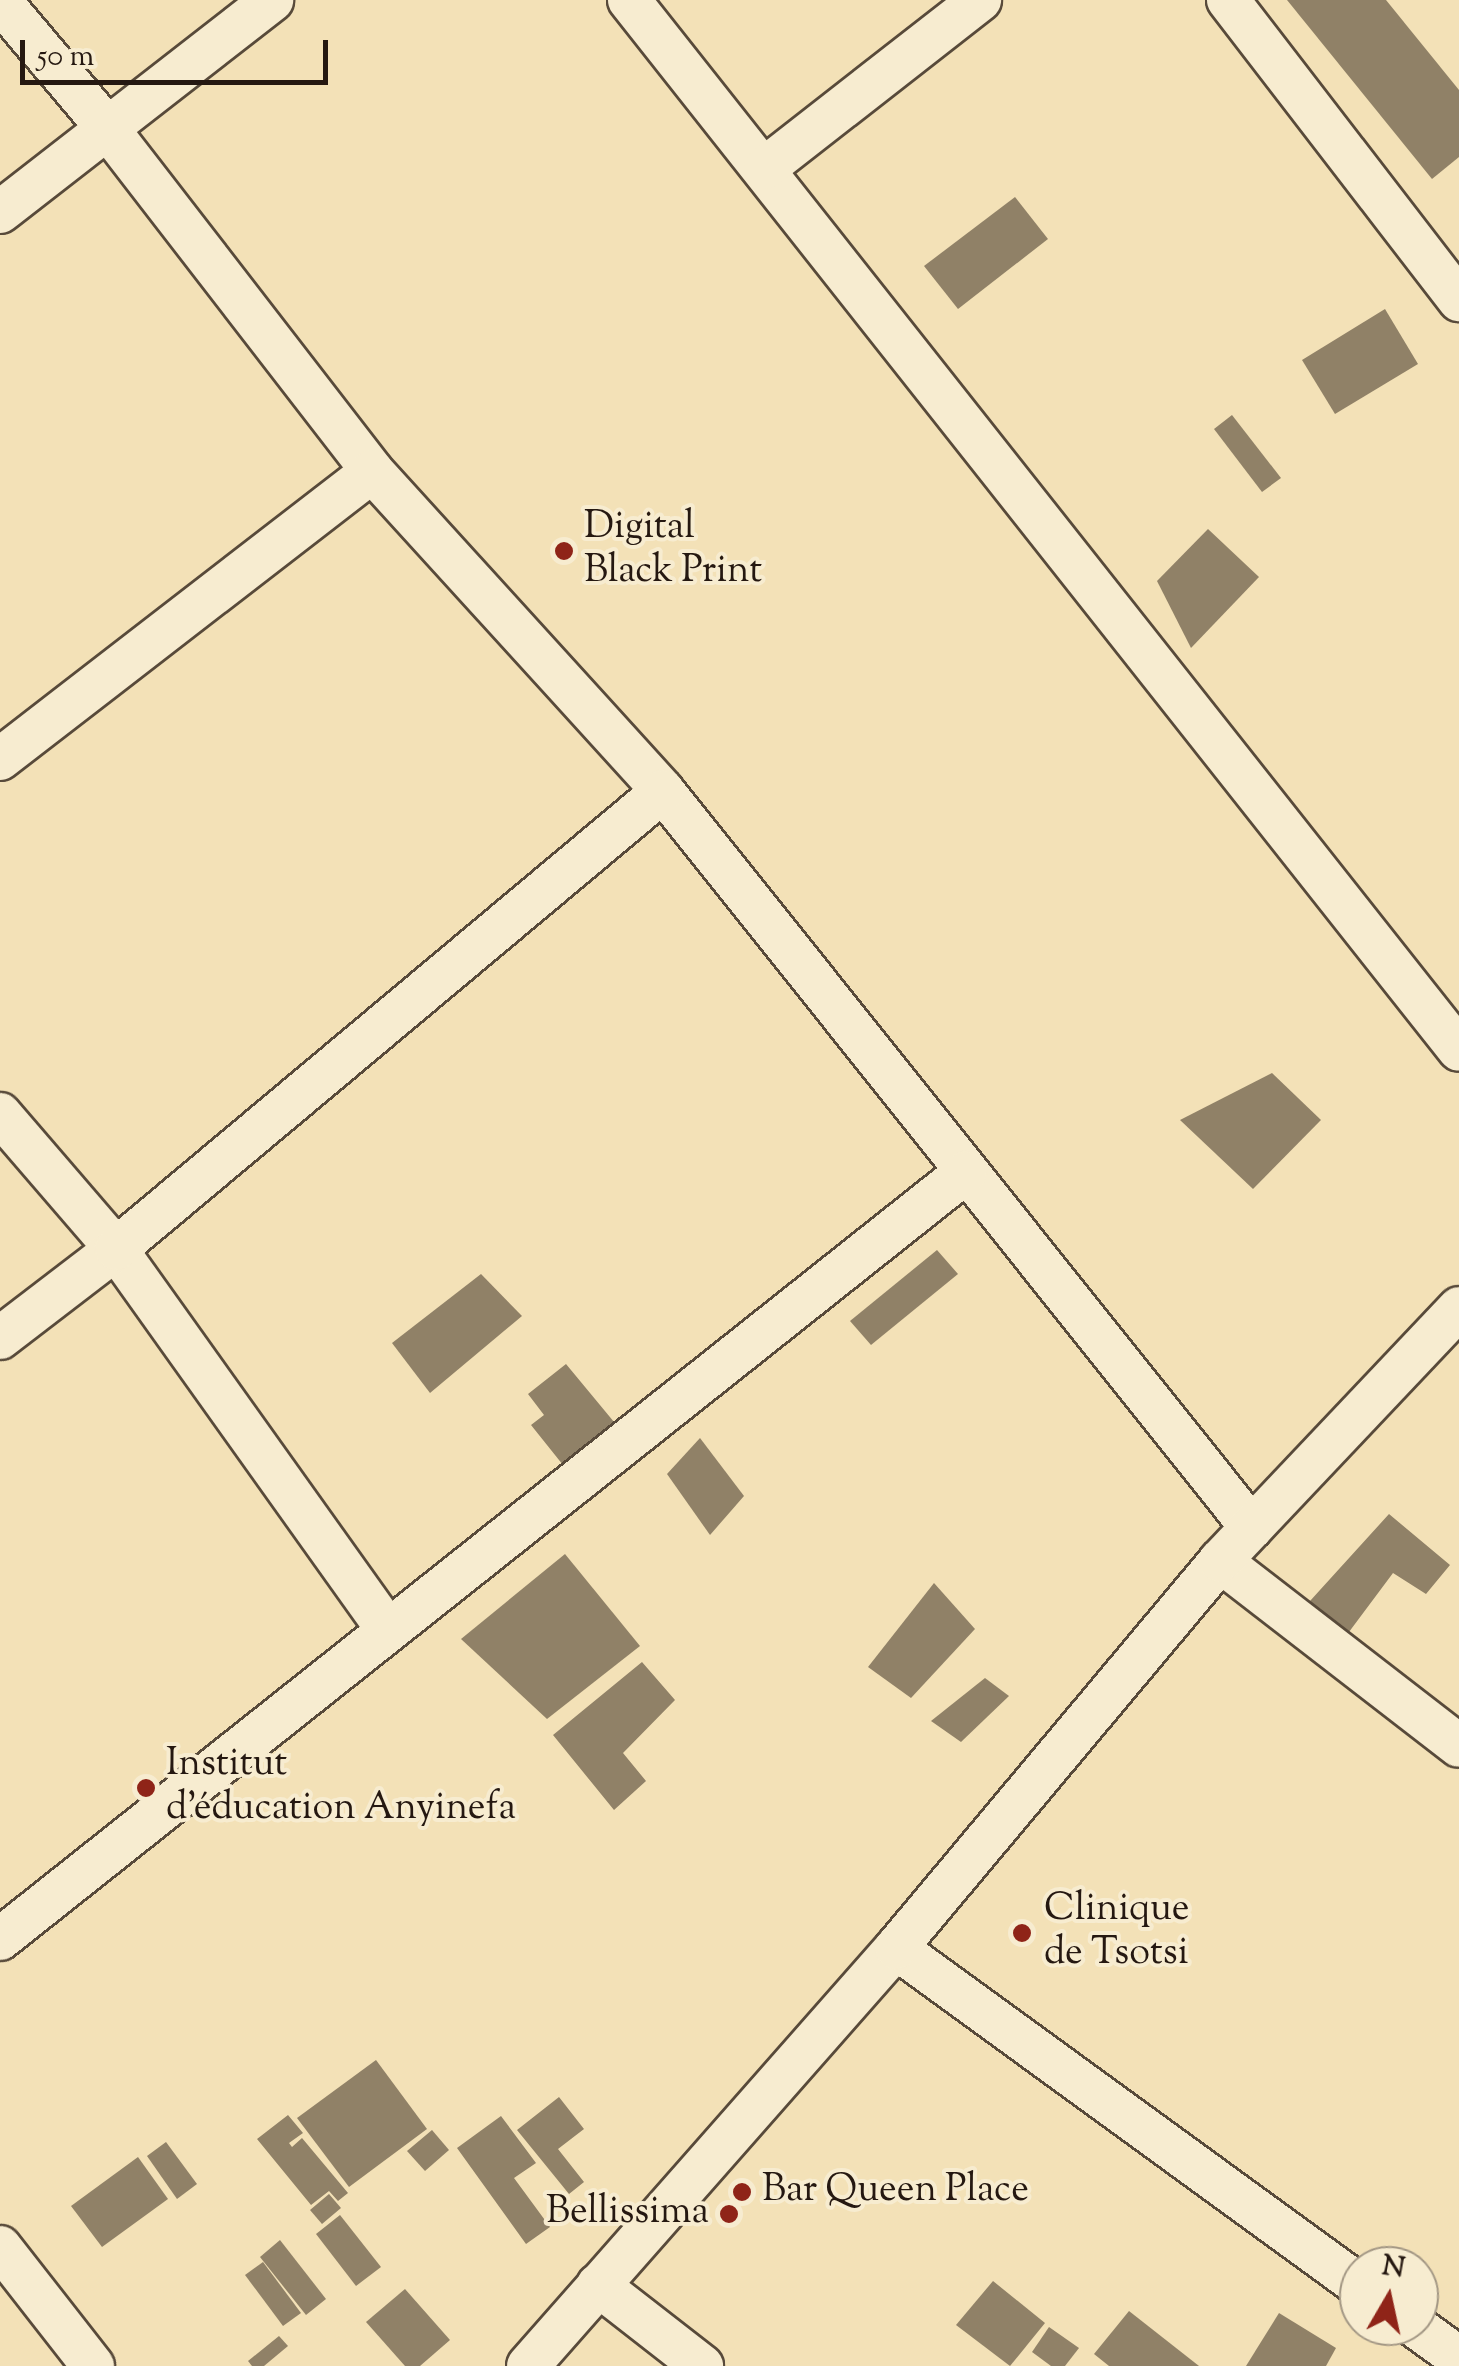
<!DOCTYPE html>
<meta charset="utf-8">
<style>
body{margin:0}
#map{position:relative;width:1459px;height:2366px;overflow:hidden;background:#f3e1b7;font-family:"Sorts Mill Goudy",serif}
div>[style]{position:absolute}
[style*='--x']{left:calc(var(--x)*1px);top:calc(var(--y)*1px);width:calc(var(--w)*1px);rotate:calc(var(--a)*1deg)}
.building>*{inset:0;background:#908167}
.roads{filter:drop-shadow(2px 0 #584a3a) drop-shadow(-2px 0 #584a3a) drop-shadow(0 2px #584a3a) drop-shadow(0 -2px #584a3a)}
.minor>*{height:42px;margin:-21px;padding:0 21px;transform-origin:21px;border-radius:21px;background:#f7ecd0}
.dots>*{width:28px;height:28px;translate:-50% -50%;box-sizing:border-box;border:5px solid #f7ecd0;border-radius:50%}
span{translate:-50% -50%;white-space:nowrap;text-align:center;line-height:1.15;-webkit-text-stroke:8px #f7ecd0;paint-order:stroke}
.poi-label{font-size:38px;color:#251811}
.left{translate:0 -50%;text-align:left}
.right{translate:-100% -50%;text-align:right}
.north{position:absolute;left:1339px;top:2246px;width:100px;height:100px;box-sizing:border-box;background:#f7ecd0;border:2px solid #a39784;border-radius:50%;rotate:9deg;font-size:28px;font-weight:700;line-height:40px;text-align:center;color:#251811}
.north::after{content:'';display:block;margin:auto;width:35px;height:45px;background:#8f2418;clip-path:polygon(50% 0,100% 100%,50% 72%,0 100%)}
.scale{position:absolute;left:20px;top:40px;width:308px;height:45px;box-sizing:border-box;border:5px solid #251811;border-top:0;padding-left:12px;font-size:30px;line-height:35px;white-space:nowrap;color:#251811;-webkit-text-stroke:8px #f7ecd0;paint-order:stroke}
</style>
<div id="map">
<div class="building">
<i style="clip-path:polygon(1287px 0,1386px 0,1459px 90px,1459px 157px,1432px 179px)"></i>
<i style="clip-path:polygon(1015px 197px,1048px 239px,958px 309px,924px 266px)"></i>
<i style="clip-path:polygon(1385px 309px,1418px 364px,1335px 414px,1302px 360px)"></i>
<i style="clip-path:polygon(1232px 415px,1281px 478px,1262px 492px,1214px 429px)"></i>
<i style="clip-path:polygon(1208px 529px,1259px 577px,1191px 648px,1157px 581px)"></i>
<i style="clip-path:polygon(1272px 1073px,1321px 1120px,1253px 1189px,1180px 1120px)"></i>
<i style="clip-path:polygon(937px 1250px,958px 1274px,871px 1345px,850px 1321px)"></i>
<i style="clip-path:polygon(481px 1274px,522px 1316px,430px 1393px,392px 1343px)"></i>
<i style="clip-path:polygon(566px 1364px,619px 1428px,567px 1470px,531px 1425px,544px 1415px,528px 1394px)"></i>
<i style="clip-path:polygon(700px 1438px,744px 1496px,710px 1535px,667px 1474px)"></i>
<i style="clip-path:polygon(1389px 1514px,1450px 1565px,1426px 1594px,1393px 1573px,1346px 1636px,1310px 1601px)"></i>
<i style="clip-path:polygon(565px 1554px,640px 1646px,547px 1719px,461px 1639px)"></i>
<i style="clip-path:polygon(934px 1583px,975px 1629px,911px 1698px,868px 1667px)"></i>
<i style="clip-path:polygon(642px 1662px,675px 1700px,623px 1753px,646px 1781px,614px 1810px,553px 1735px)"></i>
<i style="clip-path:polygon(985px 1678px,1009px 1696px,961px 1742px,931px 1721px)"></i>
<i style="clip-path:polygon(376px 2060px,427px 2129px,349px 2187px,297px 2118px)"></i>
<i style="clip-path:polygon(559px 2097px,584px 2129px,558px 2149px,584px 2182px,569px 2194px,517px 2130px)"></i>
<i style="clip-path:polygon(288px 2115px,303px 2133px,289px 2143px,292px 2147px,302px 2138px,348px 2193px,338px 2201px,329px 2191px,311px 2205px,257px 2139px)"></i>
<i style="clip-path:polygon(501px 2116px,536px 2163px,514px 2178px,550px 2227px,526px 2244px,457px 2148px)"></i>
<i style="clip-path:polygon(432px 2130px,449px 2150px,425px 2171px,407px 2151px)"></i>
<i style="clip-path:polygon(166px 2142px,197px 2184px,177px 2199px,147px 2156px)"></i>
<i style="clip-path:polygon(138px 2157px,168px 2199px,102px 2247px,71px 2206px)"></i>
<i style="clip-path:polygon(329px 2194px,341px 2208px,322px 2224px,310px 2210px)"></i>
<i style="clip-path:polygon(340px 2215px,381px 2267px,356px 2286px,316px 2234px)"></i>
<i style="clip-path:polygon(280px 2240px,326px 2299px,306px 2315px,260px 2257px)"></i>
<i style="clip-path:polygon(263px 2262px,301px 2313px,283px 2326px,245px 2275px)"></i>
<i style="clip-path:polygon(993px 2281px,1045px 2323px,1010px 2366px,956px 2325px)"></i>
<i style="clip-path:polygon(405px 2289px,450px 2340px,420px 2366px,405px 2366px,366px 2322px)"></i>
<i style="clip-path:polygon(1129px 2311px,1199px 2366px,1109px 2366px,1094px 2354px)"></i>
<i style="clip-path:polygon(1279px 2313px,1336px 2348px,1326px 2366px,1246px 2366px)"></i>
<i style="clip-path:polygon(1049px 2327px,1079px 2348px,1065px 2366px,1051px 2366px,1032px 2352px)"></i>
<i style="clip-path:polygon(279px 2336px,288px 2346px,264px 2366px,252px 2366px,248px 2361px)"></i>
</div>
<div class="roads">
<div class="minor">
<i style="--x:629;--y:0;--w:1338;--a:51.67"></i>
<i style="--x:1228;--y:0;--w:379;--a:52.4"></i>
<i style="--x:0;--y:1;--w:167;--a:49.8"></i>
<i style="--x:108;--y:129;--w:432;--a:52.3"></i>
<i style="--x:372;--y:471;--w:433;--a:47.7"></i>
<i style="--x:663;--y:791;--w:943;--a:51.37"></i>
<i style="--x:765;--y:168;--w:273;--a:-38"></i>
<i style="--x:0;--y:212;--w:345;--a:-37.9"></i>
<i style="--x:0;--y:759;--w:470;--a:-37.7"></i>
<i style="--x:0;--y:1114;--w:178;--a:49.3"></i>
<i style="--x:116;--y:1249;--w:468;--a:54.5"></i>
<i style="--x:0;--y:1338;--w:146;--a:-37.5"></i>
<i style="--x:116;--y:1249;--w:713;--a:-39.94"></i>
<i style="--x:1220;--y:1561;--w:302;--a:37.7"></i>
<i style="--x:0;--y:1939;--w:1233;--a:-38.45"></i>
<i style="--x:896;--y:1948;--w:573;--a:36.05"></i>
<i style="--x:0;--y:2247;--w:151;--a:52"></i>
<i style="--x:598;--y:2285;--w:132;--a:37.9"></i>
<i style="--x:1415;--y:2326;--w:54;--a:36"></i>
<i style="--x:528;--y:2366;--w:557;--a:-48.64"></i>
<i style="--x:896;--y:1948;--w:505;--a:-50.06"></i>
<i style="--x:1220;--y:1561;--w:348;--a:-46.6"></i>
</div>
</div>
<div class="dots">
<i style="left:564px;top:551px;background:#8f2418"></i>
<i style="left:146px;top:1788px;background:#8f2418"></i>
<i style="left:1022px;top:1933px;background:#8f2418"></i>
<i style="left:742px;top:2192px;background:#8f2418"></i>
<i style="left:729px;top:2214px;background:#8f2418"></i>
</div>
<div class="poi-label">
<span class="left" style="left:584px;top:551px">Digital<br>Black Print</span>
<span class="left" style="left:166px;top:1788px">Institut<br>d'éducation Anyinefa</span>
<span class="left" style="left:1044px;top:1933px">Clinique<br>de Tsotsi</span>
<span class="left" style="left:762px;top:2192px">Bar Queen Place</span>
<span class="right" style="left:709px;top:2214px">Bellissima</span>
</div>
<div class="north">N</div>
<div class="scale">50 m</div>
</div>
